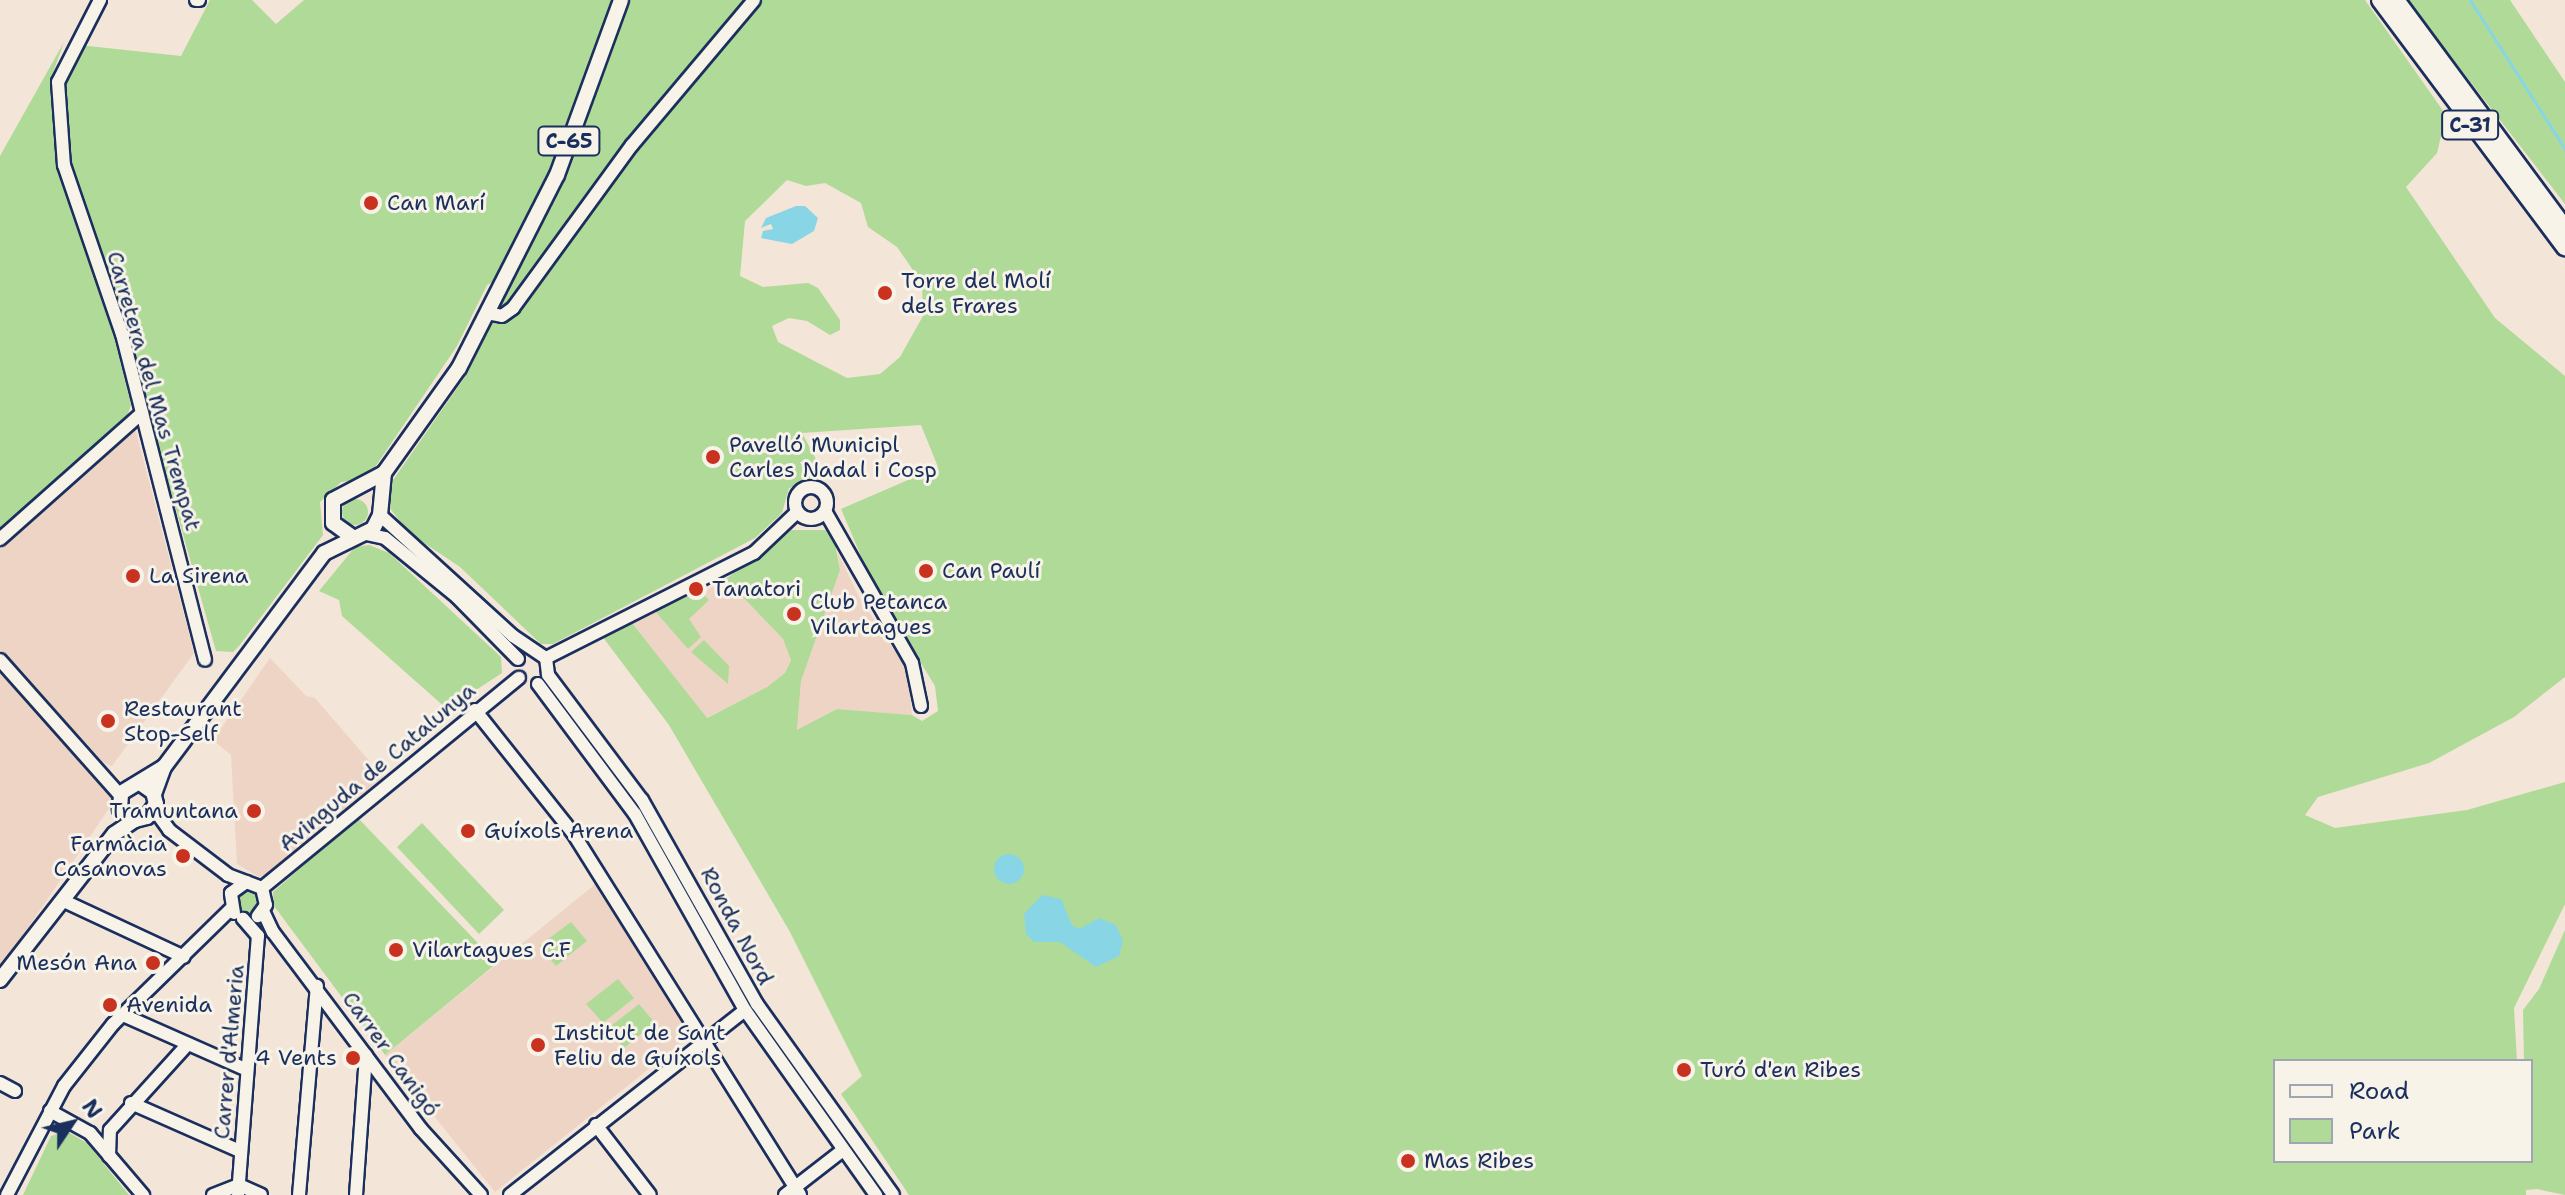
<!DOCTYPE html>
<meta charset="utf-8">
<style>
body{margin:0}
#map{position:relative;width:2565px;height:1195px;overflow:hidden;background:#f3e5d8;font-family:"Shantell Sans",sans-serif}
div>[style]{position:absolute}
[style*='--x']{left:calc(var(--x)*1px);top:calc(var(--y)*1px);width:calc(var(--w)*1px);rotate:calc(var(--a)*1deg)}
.built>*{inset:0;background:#eed4c5}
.green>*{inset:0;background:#b0da97}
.round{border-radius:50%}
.water>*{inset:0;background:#88d6e5}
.stream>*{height:3px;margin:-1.5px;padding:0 1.5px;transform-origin:1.5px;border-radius:1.5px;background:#88d6e5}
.roads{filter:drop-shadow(2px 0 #1b2f5e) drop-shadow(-2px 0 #1b2f5e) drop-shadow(0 2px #1b2f5e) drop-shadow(0 -2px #1b2f5e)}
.minor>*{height:12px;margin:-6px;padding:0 6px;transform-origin:6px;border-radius:6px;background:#f7f3e8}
.minor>.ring{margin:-6px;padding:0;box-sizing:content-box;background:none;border:12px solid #f7f3e8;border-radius:50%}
.major>*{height:14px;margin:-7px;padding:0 7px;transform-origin:7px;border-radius:7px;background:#f7f3e8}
.highway>*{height:16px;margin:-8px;padding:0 8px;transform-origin:8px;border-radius:8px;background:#f7f3e8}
.dots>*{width:22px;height:22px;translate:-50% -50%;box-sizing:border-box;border:4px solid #f7f3e8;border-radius:50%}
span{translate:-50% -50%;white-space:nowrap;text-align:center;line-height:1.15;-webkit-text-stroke:6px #f7f3e8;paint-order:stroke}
.shield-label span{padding:2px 6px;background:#f7f3e8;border:2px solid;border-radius:6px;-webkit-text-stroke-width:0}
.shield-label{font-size:20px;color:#1b2f5e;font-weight:700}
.poi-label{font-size:22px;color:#1b2f5e}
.left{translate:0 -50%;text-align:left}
.right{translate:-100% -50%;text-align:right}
.street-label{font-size:22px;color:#1b2f5e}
.legend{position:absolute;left:2273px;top:1059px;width:260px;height:104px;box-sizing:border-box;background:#f7f3e8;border:2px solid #9fa5b1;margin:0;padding:10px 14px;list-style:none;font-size:24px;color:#1b2f5e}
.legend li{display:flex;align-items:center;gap:16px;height:40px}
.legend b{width:40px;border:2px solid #9fa5b1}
.north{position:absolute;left:32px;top:1083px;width:80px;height:80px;-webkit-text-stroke:6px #f7f3e8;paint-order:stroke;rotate:55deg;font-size:22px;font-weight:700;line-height:32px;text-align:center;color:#1b2f5e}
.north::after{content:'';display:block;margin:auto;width:28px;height:36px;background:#1b2f5e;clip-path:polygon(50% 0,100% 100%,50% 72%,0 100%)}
</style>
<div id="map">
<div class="built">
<i style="clip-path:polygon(135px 428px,194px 653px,112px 766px,104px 763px,0 649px,0 548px)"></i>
<i style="clip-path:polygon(837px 551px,859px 597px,908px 671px,912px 715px,837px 709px,797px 731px,801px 681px,840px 570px)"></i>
<i style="clip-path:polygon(719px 584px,739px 593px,783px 639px,791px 660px,785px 673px,767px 687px,706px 718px,632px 623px)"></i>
<i style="clip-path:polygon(270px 658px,306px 696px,315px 698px,383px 777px,274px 871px,259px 877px,237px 864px,231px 755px,213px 740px)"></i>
<i style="clip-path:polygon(0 668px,109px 789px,112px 804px,0 969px)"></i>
<i style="clip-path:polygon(598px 882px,691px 1035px,495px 1192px,385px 1055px)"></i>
</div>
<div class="green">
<i style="clip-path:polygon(evenodd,210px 0,252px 0,276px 24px,304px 0,2365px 0,2446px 115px,2437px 153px,2406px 187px,2495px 318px,2565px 376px,2565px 677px,2514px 717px,2429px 763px,2318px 797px,2305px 815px,2335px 828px,2467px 810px,2565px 782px,2565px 904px,2514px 1008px,2517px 1061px,2275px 1061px,2275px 1161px,2531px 1161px,2531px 1061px,2524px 1061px,2523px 1010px,2539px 989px,2565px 930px,2565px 1195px,2537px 1189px,2526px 1190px,2526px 1195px,909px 1195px,841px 1094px,862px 1076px,790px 932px,669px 725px,602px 636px,632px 623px,707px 718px,767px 687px,785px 673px,791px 660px,783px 639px,739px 593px,719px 584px,791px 530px,826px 530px,834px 539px,840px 570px,801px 681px,797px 730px,837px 709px,912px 715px,922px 721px,938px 711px,935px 686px,873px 584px,841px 509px,938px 467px,921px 425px,802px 433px,825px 476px,789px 488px,782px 513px,755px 538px,553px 644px,541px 644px,460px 567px,408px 532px,386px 503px,393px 480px,467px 374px,517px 270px,487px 285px,457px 346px,367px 479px,341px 482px,320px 502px,323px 535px,239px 646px,233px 652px,216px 651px,130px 347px,64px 158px,60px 88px,79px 45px,181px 56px,210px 0,787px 180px,806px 186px,825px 183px,861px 203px,868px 227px,897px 247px,922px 283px,923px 316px,900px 357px,880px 374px,847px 378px,778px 342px,772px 326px,789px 318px,807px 321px,830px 335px,840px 330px,840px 320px,818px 288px,808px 283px,763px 287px,740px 276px,745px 221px,787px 180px)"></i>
<i style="clip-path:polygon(2407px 0,2510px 0,2565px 82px,2565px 204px)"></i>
<i style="clip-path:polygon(64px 42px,51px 78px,58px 172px,106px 306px,131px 405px,126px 419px,0 534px,0 156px)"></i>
<i class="round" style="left:342px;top:499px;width:26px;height:26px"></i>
<i style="clip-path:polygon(369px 545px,389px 553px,501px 657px,502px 673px,447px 709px,342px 616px,339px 600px,319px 591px,355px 547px)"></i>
<i style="clip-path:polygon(700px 591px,709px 600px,689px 619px,701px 637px,688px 649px,655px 611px)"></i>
<i style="clip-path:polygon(704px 640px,729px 666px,728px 684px,691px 652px)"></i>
<i style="clip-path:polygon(358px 818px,497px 963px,385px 1055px,274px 906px,273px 892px)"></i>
<i style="clip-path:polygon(422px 823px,504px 910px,479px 934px,397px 847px)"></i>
<i class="round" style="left:236px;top:889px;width:24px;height:24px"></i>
<i style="clip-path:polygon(571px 922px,587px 941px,556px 966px,539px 946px)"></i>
<i style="clip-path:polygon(618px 979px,634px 998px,603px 1023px,586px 1004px)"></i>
<i style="clip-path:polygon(639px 1004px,655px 1023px,624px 1048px,607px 1029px)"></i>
<i style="clip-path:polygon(66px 1131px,87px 1143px,129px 1195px,23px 1195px,51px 1136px)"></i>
</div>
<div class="water">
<i style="clip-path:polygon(796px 206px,805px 206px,818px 218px,814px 231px,792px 244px,761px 238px,763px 231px,773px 229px,771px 224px,761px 228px,766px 218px)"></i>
<i class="round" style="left:994px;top:854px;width:30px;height:30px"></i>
<i style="clip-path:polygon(1042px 895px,1061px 899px,1072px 925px,1079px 929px,1099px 918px,1116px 925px,1123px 941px,1119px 956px,1096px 967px,1060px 942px,1034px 942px,1026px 934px,1024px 914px)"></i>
</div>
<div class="stream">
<i style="--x:2470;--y:0;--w:177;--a:57.5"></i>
</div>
<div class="roads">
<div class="minor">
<i style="--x:100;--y:0;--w:92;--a:117.1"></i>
<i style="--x:58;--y:82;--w:83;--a:85.9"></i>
<i style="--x:64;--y:165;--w:179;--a:71.1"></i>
<i style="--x:122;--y:334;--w:336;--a:75.7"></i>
<i style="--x:196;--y:0;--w:3;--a:0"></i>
<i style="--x:487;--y:313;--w:15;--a:11"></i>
<i style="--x:502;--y:316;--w:14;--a:-36"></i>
<i style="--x:513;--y:308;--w:202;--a:-53.9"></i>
<i style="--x:632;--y:145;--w:189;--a:-49.9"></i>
<i class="ring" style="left:795px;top:487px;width:20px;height:20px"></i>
<i style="--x:825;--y:511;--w:175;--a:60.2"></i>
<i style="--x:912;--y:663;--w:44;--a:78.2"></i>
<i style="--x:380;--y:515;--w:180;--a:42.3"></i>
<i style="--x:513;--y:636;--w:40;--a:34"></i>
<i style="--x:546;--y:658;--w:17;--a:83"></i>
<i style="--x:548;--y:675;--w:156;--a:53.1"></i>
<i style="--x:642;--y:800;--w:234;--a:60.6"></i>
<i style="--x:757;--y:1004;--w:234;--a:54.5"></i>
<i style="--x:366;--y:534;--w:19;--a:12"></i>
<i style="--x:385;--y:538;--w:93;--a:39.3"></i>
<i style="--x:457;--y:597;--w:87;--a:45.5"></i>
<i style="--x:0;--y:539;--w:190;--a:-41.6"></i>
<i style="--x:546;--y:658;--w:233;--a:-26.8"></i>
<i style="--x:754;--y:553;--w:59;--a:-43.6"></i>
<i style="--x:0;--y:660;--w:181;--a:48.4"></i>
<i style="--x:538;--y:684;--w:162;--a:53.3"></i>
<i style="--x:635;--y:814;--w:225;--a:60.7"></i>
<i style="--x:745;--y:1010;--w:227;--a:54.7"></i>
<i style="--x:475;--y:710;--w:157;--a:51.5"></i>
<i style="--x:573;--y:833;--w:427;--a:57.9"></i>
<i style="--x:154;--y:809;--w:26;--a:54"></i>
<i style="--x:169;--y:830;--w:74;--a:37.3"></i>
<i style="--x:228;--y:875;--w:36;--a:21"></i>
<i style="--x:262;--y:888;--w:17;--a:77"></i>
<i style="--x:266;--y:905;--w:14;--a:126"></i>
<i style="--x:262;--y:888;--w:332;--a:-39.3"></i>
<i style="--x:64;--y:901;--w:132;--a:25"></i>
<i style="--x:263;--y:911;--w:23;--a:65"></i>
<i style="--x:273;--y:932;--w:246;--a:53.1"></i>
<i style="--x:421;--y:1129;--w:89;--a:47.7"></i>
<i style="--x:234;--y:913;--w:20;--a:-99"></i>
<i style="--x:231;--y:893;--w:19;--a:-36"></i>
<i style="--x:123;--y:1015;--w:136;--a:23.9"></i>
<i style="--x:0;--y:1083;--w:17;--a:28"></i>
<i style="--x:131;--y:1103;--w:119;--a:23.8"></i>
<i style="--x:50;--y:1111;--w:46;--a:28.8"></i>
<i style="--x:90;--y:1133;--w:82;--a:49.5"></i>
<i style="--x:596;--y:1125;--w:88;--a:52.4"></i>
<i style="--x:109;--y:1156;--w:26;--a:-88"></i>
<i style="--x:110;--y:1130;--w:116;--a:-47.8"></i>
<i style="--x:7;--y:1195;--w:123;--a:-62.4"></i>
<i style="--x:64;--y:1086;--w:79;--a:-51.7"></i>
<i style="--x:113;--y:1024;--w:165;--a:-44.3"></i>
<i style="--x:213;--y:1195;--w:28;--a:-21"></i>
<i style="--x:239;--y:1185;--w:24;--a:24"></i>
<i style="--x:238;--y:1195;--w:260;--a:-85.6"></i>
<i style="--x:258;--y:936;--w:23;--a:-131"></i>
<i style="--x:299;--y:1195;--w:210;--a:-85.1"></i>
<i style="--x:356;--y:1195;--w:140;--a:-85.9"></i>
<i style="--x:510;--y:1195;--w:299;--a:-38.2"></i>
<i style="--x:785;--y:1195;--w:73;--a:-37.8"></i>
</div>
<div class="major">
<i style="--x:351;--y:536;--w:22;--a:-144"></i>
<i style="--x:333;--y:523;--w:23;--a:-90"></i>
<i style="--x:333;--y:500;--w:58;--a:-27.9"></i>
<i style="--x:384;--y:473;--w:129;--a:-54.5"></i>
<i style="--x:459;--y:368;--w:216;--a:-63.1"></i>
<i style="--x:557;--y:175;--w:186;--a:-69.9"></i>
<i style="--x:140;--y:783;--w:16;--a:35"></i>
<i style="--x:153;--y:792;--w:12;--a:76"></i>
<i style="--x:156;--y:804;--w:16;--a:125"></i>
<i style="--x:147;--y:817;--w:12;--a:166"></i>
<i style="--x:135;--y:820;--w:19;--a:-144"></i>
<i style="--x:120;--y:809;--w:16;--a:-86"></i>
<i style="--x:121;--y:793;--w:50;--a:-31.2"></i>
<i style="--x:154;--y:794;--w:29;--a:-70"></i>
<i style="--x:164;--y:767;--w:267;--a:-53.2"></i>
<i style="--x:324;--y:553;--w:55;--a:-26.1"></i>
<i style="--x:373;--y:529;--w:16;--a:-63"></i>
<i style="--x:380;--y:515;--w:42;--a:-84.6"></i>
<i style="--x:0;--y:980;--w:185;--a:-52"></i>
<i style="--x:114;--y:834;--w:25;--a:-34"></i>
</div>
<div class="highway">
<i style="--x:2380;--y:0;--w:309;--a:53.2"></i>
<i style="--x:2396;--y:0;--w:284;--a:53.5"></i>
</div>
</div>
<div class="dots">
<i style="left:371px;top:203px;background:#c8321e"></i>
<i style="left:885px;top:293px;background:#c8321e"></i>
<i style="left:713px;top:457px;background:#c8321e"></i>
<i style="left:926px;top:571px;background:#c8321e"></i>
<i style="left:133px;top:576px;background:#c8321e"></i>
<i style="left:696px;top:589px;background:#c8321e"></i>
<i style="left:794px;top:614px;background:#c8321e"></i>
<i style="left:108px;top:721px;background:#c8321e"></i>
<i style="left:254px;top:811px;background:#c8321e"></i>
<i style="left:468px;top:831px;background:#c8321e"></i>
<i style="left:183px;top:856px;background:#c8321e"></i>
<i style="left:396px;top:950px;background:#c8321e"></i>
<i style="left:153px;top:963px;background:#c8321e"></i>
<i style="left:110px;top:1005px;background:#c8321e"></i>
<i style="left:538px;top:1045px;background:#c8321e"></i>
<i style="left:353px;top:1058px;background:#c8321e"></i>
<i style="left:1684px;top:1070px;background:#c8321e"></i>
<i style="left:1408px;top:1161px;background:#c8321e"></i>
</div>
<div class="shield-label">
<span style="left:2470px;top:125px">C-31</span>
<span style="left:569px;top:141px">C-65</span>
</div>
<div class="poi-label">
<span class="left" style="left:387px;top:203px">Can Marí</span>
<span class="left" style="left:901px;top:293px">Torre del Molí<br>dels Frares</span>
<span class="left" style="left:729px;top:457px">Pavelló Municipl<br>Carles Nadal i Cosp</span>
<span class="left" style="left:942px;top:571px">Can Paulí</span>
<span class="left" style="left:149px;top:576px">La Sirena</span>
<span class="left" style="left:712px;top:589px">Tanatori</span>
<span class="left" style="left:810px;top:614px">Club Petanca<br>Vilartagues</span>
<span class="left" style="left:124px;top:721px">Restaurant<br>Stop-Self</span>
<span class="right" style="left:238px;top:811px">Tramuntana</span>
<span class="left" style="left:484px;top:831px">Guíxols Arena</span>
<span class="right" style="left:167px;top:856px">Farmàcia<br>Casanovas</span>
<span class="left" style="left:412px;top:950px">Vilartagues C.F</span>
<span class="right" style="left:137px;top:963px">Mesón Ana</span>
<span class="left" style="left:126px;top:1005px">Avenida</span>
<span class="left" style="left:554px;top:1045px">Institut de Sant<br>Feliu de Guíxols</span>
<span class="right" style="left:337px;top:1058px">4 Vents</span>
<span class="left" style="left:1700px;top:1070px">Turó d'en Ribes</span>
<span class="left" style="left:1424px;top:1161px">Mas Ribes</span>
</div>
<div class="street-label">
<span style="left:154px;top:391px;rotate:74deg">Carretera del Mas Trempat</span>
<span style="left:377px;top:767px;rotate:-40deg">Avinguda de Catalunya</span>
<span style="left:737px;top:926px;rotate:62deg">Ronda Nord</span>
<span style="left:229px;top:1052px;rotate:-85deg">Carrer d'Almeria</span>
<span style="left:391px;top:1054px;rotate:54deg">Carrer Canigó</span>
</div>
<ul class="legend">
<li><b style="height:10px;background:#f7f3e8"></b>Road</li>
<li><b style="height:22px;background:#b0da97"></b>Park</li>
</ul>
<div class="north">N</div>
</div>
